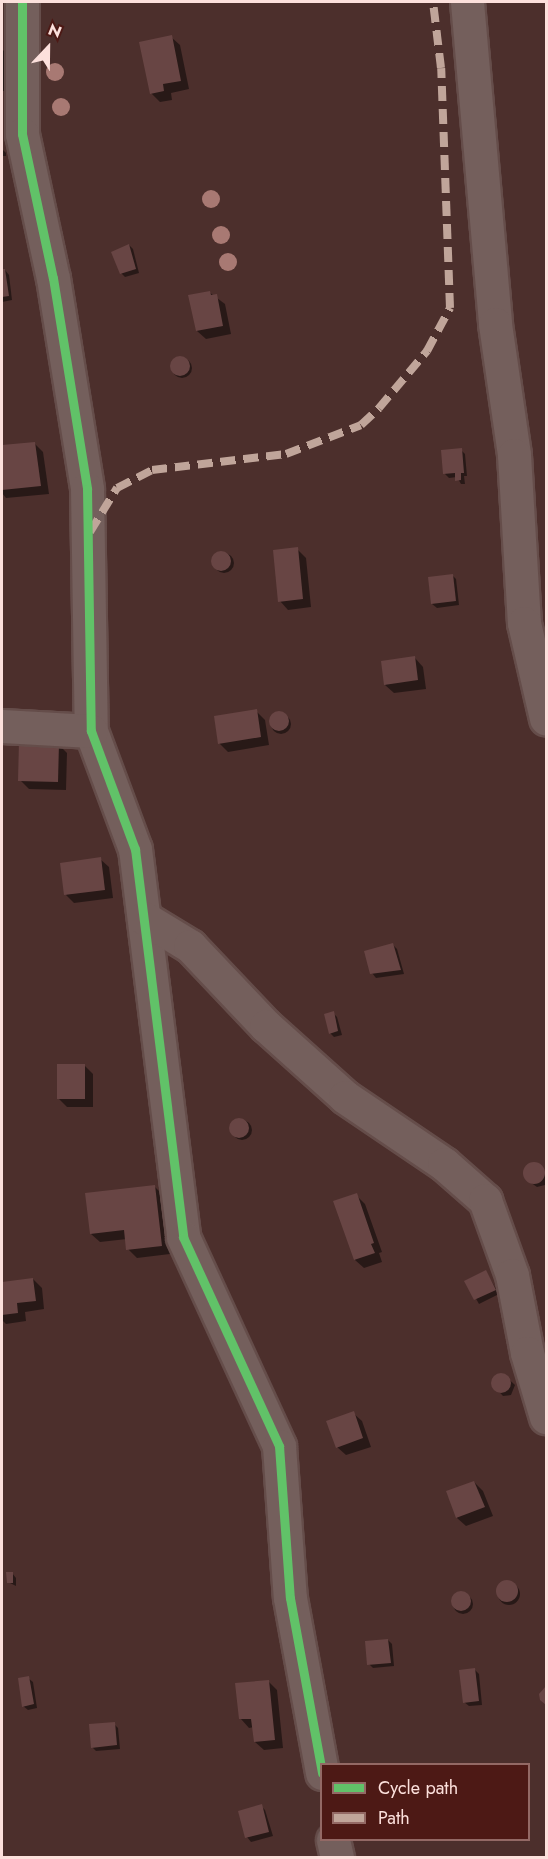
<!DOCTYPE html>
<style>
body{margin:0}
#map{position:relative;width:548px;height:1859px;overflow:hidden;background:#4c2f2c;font-family:Jost,sans-serif}
div>[style]{position:absolute}
[style*='--x']{left:calc(var(--x)*1px);top:calc(var(--y)*1px);width:calc(var(--w)*1px);rotate:calc(var(--a)*1deg)}
.shadow>*{inset:0;background:#0007}
.round{border-radius:50%}
.building>*{inset:0;background:#684544}
.roads{filter:drop-shadow(2px 0 #654d4a) drop-shadow(-2px 0 #654d4a) drop-shadow(0 2px #654d4a) drop-shadow(0 -2px #654d4a)}
.minor>*{height:33px;margin:-16.5px;padding:0 16.5px;transform-origin:16.5px;border-radius:16.5px;background:#745f5c}
.quiet>*{height:8px;margin-top:-4px;transform-origin:0;background:repeating-linear-gradient(90deg,#c0a59a 0 15px,transparent 0 23px)}
.cycleway>*{height:9px;margin:-4.5px;padding:0 4.5px;transform-origin:4.5px;border-radius:4.5px;background:#61c268}
.trees>*{width:18px;height:18px;margin:-9px;border-radius:50%;background:#a87973}
span{translate:-50% -50%;white-space:nowrap;text-align:center;line-height:1.15;-webkit-text-stroke:6px #4d1915;paint-order:stroke}
.frame{position:absolute;inset:0;border:3px solid #fce0dc;pointer-events:none}
.legend{position:absolute;left:320px;top:1763px;width:210px;height:78px;box-sizing:border-box;background:#4d1915;border:2px solid #936965;margin:0;padding:8px 10px;list-style:none;font-size:18px;color:#fce0dc}
.legend li{display:flex;align-items:center;gap:12px;height:30px}
.legend b{width:30px;border:2px solid #936965}
.north{position:absolute;left:18px;top:18px;width:60px;height:60px;-webkit-text-stroke:4px #4d1915;paint-order:stroke;rotate:22deg;font-size:16px;font-weight:700;line-height:24px;text-align:center;color:#fce0dc}
.north::after{content:'';display:block;margin:auto;width:21px;height:27px;background:#fce0dc;clip-path:polygon(50% 0,100% 100%,50% 72%,0 100%)}
</style>
<div id="map">
<div class="shadow">
<i style="clip-path:polygon(171px 37px,180px 45px,189px 89px,171px 93px,172px 100px,160px 102px,151px 93px)"></i>
<i style="clip-path:polygon(2px 49px,10px 57px,12px 91px,2px 91px)"></i>
<i style="clip-path:polygon(2px 149px,6px 153px,6px 156px,2px 156px)"></i>
<i style="clip-path:polygon(129px 245px,133px 249px,139px 273px,125px 277px,121px 273px)"></i>
<i style="clip-path:polygon(5px 270px,9px 275px,12px 300px,2px 302px,2px 271px)"></i>
<i style="clip-path:polygon(209px 292px,225px 304px,231px 334px,206px 339px,197px 331px)"></i>
<i class="round" style="left:172px;top:358px;width:20px;height:20px"></i>
<i style="clip-path:polygon(35px 444px,43px 452px,49px 494px,6px 498px,2px 493px,2px 447px)"></i>
<i style="clip-path:polygon(461px 450px,465px 454px,467px 476px,464px 476px,465px 484px,461px 484px,457px 477px,449px 478px,445px 474px)"></i>
<i style="clip-path:polygon(297px 549px,306px 558px,311px 607px,288px 610px,280px 601px)"></i>
<i class="round" style="left:214px;top:553px;width:20px;height:20px"></i>
<i style="clip-path:polygon(452px 575px,456px 579px,459px 605px,437px 608px,432px 604px)"></i>
<i style="clip-path:polygon(415px 658px,423px 667px,426px 689px,394px 693px,385px 685px)"></i>
<i style="clip-path:polygon(256px 711px,265px 720px,269px 745px,228px 752px,219px 743px)"></i>
<i class="round" style="left:271px;top:714px;width:20px;height:20px"></i>
<i style="clip-path:polygon(58px 744px,67px 753px,66px 790px,29px 789px,20px 780px)"></i>
<i style="clip-path:polygon(100px 859px,109px 867px,113px 898px,74px 903px,66px 895px)"></i>
<i style="clip-path:polygon(393px 945px,397px 949px,404px 974px,376px 978px,372px 973px)"></i>
<i style="clip-path:polygon(333px 1013px,337px 1017px,342px 1035px,334px 1037px,330px 1033px)"></i>
<i style="clip-path:polygon(85px 1066px,93px 1074px,93px 1107px,67px 1107px,58px 1098px)"></i>
<i class="round" style="left:232px;top:1120px;width:20px;height:20px"></i>
<i style="clip-path:polygon(534px 1164px,546px 1174px,545px 1185px,537px 1187px,527px 1180px,525px 1171px)"></i>
<i style="clip-path:polygon(154px 1186px,163px 1195px,170px 1254px,137px 1258px,128px 1249px,127px 1239px,100px 1242px,91px 1234px)"></i>
<i style="clip-path:polygon(356px 1195px,365px 1204px,382px 1252px,379px 1253px,382px 1262px,364px 1268px,355px 1260px,335px 1202px)"></i>
<i style="clip-path:polygon(486px 1272px,499px 1294px,479px 1304px,466px 1281px)"></i>
<i style="clip-path:polygon(33px 1279px,42px 1288px,44px 1309px,25px 1312px,26px 1321px,6px 1324px,2px 1320px,2px 1283px)"></i>
<i style="clip-path:polygon(503px 1374px,515px 1385px,511px 1395px,503px 1396px,493px 1385px,493px 1380px)"></i>
<i style="clip-path:polygon(353px 1413px,362px 1421px,371px 1447px,346px 1455px,337px 1447px)"></i>
<i style="clip-path:polygon(474px 1482px,483px 1491px,493px 1516px,466px 1526px,457px 1518px,448px 1492px)"></i>
<i style="clip-path:polygon(12px 1573px,16px 1578px,16px 1586px,8px 1582px)"></i>
<i class="round" style="left:498px;top:1583px;width:22px;height:22px"></i>
<i class="round" style="left:453px;top:1594px;width:20px;height:20px"></i>
<i style="clip-path:polygon(388px 1640px,392px 1644px,394px 1666px,373px 1668px,369px 1664px)"></i>
<i style="clip-path:polygon(475px 1670px,479px 1674px,482px 1705px,469px 1706px,464px 1702px)"></i>
<i style="clip-path:polygon(28px 1678px,33px 1682px,37px 1708px,28px 1710px,23px 1706px)"></i>
<i style="clip-path:polygon(268px 1681px,277px 1690px,283px 1748px,264px 1750px,255px 1742px,254px 1727px,249px 1728px,241px 1719px)"></i>
<i style="clip-path:polygon(114px 1724px,118px 1728px,120px 1749px,96px 1751px,92px 1747px)"></i>
<i style="clip-path:polygon(261px 1806px,265px 1810px,273px 1836px,251px 1842px,247px 1837px)"></i>
</div>
<div class="building">
<i style="clip-path:polygon(172px 35px,181px 81px,163px 84px,164px 91px,150px 94px,139px 42px)"></i>
<i style="clip-path:polygon(129px 244px,136px 269px,120px 274px,111px 252px)"></i>
<i style="clip-path:polygon(2px 269px,5px 269px,9px 296px,2px 297px)"></i>
<i style="clip-path:polygon(210px 291px,211px 295px,217px 294px,223px 326px,196px 331px,188px 295px)"></i>
<i class="round" style="left:170px;top:356px;width:20px;height:20px"></i>
<i style="clip-path:polygon(35px 442px,41px 486px,2px 490px,2px 445px)"></i>
<i style="clip-path:polygon(462px 448px,464px 473px,461px 473px,461px 480px,455px 481px,455px 473px,443px 474px,441px 450px)"></i>
<i style="clip-path:polygon(298px 547px,303px 599px,278px 602px,273px 550px)"></i>
<i class="round" style="left:211px;top:551px;width:20px;height:20px"></i>
<i style="clip-path:polygon(453px 574px,456px 601px,431px 604px,428px 577px)"></i>
<i style="clip-path:polygon(415px 656px,418px 680px,384px 685px,381px 661px)"></i>
<i style="clip-path:polygon(257px 709px,261px 737px,218px 744px,214px 716px)"></i>
<i class="round" style="left:269px;top:711px;width:20px;height:20px"></i>
<i style="clip-path:polygon(19px 742px,59px 743px,58px 782px,18px 781px)"></i>
<i style="clip-path:polygon(101px 857px,105px 890px,64px 895px,60px 863px)"></i>
<i style="clip-path:polygon(393px 943px,401px 970px,370px 974px,364px 951px)"></i>
<i style="clip-path:polygon(334px 1011px,338px 1031px,329px 1034px,324px 1014px)"></i>
<i style="clip-path:polygon(57px 1064px,85px 1064px,85px 1099px,57px 1099px)"></i>
<i class="round" style="left:229px;top:1118px;width:20px;height:20px"></i>
<i class="round" style="left:523px;top:1162px;width:22px;height:22px"></i>
<i style="clip-path:polygon(155px 1185px,162px 1246px,126px 1250px,124px 1230px,90px 1234px,85px 1193px)"></i>
<i style="clip-path:polygon(357px 1193px,374px 1243px,371px 1244px,375px 1253px,354px 1260px,333px 1201px)"></i>
<i style="clip-path:polygon(486px 1270px,496px 1290px,474px 1300px,464px 1281px)"></i>
<i style="clip-path:polygon(33px 1278px,36px 1301px,17px 1303px,18px 1313px,2px 1315px,2px 1282px)"></i>
<i class="round" style="left:491px;top:1373px;width:20px;height:20px"></i>
<i style="clip-path:polygon(354px 1411px,363px 1438px,336px 1448px,326px 1421px)"></i>
<i style="clip-path:polygon(474px 1481px,485px 1507px,456px 1518px,446px 1491px)"></i>
<i style="clip-path:polygon(6px 1572px,13px 1572px,13px 1583px,7px 1583px)"></i>
<i class="round" style="left:496px;top:1580px;width:22px;height:22px"></i>
<i class="round" style="left:451px;top:1591px;width:20px;height:20px"></i>
<i style="clip-path:polygon(388px 1639px,391px 1663px,367px 1665px,365px 1641px)"></i>
<i style="clip-path:polygon(475px 1668px,479px 1701px,463px 1703px,459px 1670px)"></i>
<i style="clip-path:polygon(29px 1676px,34px 1704px,22px 1707px,18px 1678px)"></i>
<i style="clip-path:polygon(269px 1680px,275px 1740px,254px 1742px,251px 1719px,239px 1719px,235px 1683px)"></i>
<i style="clip-path:polygon(546px 1686px,546px 1705px,540px 1700px,539px 1694px)"></i>
<i style="clip-path:polygon(115px 1722px,117px 1745px,91px 1748px,89px 1724px)"></i>
<i style="clip-path:polygon(262px 1804px,269px 1832px,245px 1838px,238px 1811px)"></i>
</div>
<div class="roads">
<div class="minor">
<i style="--x:22;--y:2;--w:132;--a:90"></i>
<i style="--x:22;--y:134;--w:147;--a:77.9"></i>
<i style="--x:53;--y:278;--w:214;--a:80.8"></i>
<i style="--x:87;--y:489;--w:242;--a:89.1"></i>
<i style="--x:91;--y:731;--w:126;--a:69.6"></i>
<i style="--x:135;--y:849;--w:391;--a:82.9"></i>
<i style="--x:183;--y:1237;--w:230;--a:65.3"></i>
<i style="--x:279;--y:1446;--w:152;--a:85.9"></i>
<i style="--x:290;--y:1598;--w:178;--a:79.6"></i>
<i style="--x:467;--y:2;--w:323;--a:85"></i>
<i style="--x:495;--y:324;--w:132;--a:81.7"></i>
<i style="--x:514;--y:455;--w:168;--a:86.6"></i>
<i style="--x:524;--y:623;--w:98;--a:77"></i>
<i style="--x:2;--y:726;--w:89;--a:3.2"></i>
<i style="--x:144;--y:918;--w:54;--a:31.3"></i>
<i style="--x:190;--y:946;--w:110;--a:46.5"></i>
<i style="--x:266;--y:1026;--w:106;--a:41.9"></i>
<i style="--x:345;--y:1097;--w:120;--a:34.1"></i>
<i style="--x:444;--y:1164;--w:55;--a:41.3"></i>
<i style="--x:485;--y:1200;--w:80;--a:70.2"></i>
<i style="--x:512;--y:1275;--w:79;--a:79.1"></i>
<i style="--x:527;--y:1353;--w:67;--a:73.5"></i>
<i style="--x:333;--y:1840;--w:18;--a:77"></i>
</div>
</div>
<div class="quiet">
<i style="--x:90;--y:532;--w:52;--a:-58.5"></i>
<i style="--x:117;--y:488;--w:39;--a:-27"></i>
<i style="--x:152;--y:470;--w:135;--a:-6.8"></i>
<i style="--x:286;--y:454;--w:80;--a:-21.1"></i>
<i style="--x:361;--y:425;--w:25;--a:-43"></i>
<i style="--x:379;--y:408;--w:75;--a:-49.9"></i>
<i style="--x:427;--y:351;--w:49;--a:-61.9"></i>
<i style="--x:450;--y:308;--w:240;--a:-92.1"></i>
<i style="--x:441;--y:68;--w:66;--a:-96.9"></i>
</div>
<div class="cycleway">
<i style="--x:22;--y:2;--w:132;--a:90"></i>
<i style="--x:22;--y:134;--w:147;--a:77.9"></i>
<i style="--x:53;--y:278;--w:214;--a:80.8"></i>
<i style="--x:87;--y:489;--w:242;--a:89.1"></i>
<i style="--x:91;--y:731;--w:126;--a:69.6"></i>
<i style="--x:135;--y:849;--w:391;--a:82.9"></i>
<i style="--x:183;--y:1237;--w:230;--a:65.3"></i>
<i style="--x:279;--y:1446;--w:152;--a:85.9"></i>
<i style="--x:290;--y:1598;--w:178;--a:79.6"></i>
</div>
<div class="trees">
<i style="left:55px;top:72px"></i>
<i style="left:61px;top:107px"></i>
<i style="left:211px;top:199px"></i>
<i style="left:221px;top:235px"></i>
<i style="left:228px;top:262px"></i>
</div>
<div class="frame"></div>
<ul class="legend">
<li><b style="height:8px;background:#61c268"></b>Cycle path</li>
<li><b style="height:8px;background:#c0a59a"></b>Path</li>
</ul>
<div class="north">N</div>
</div>
